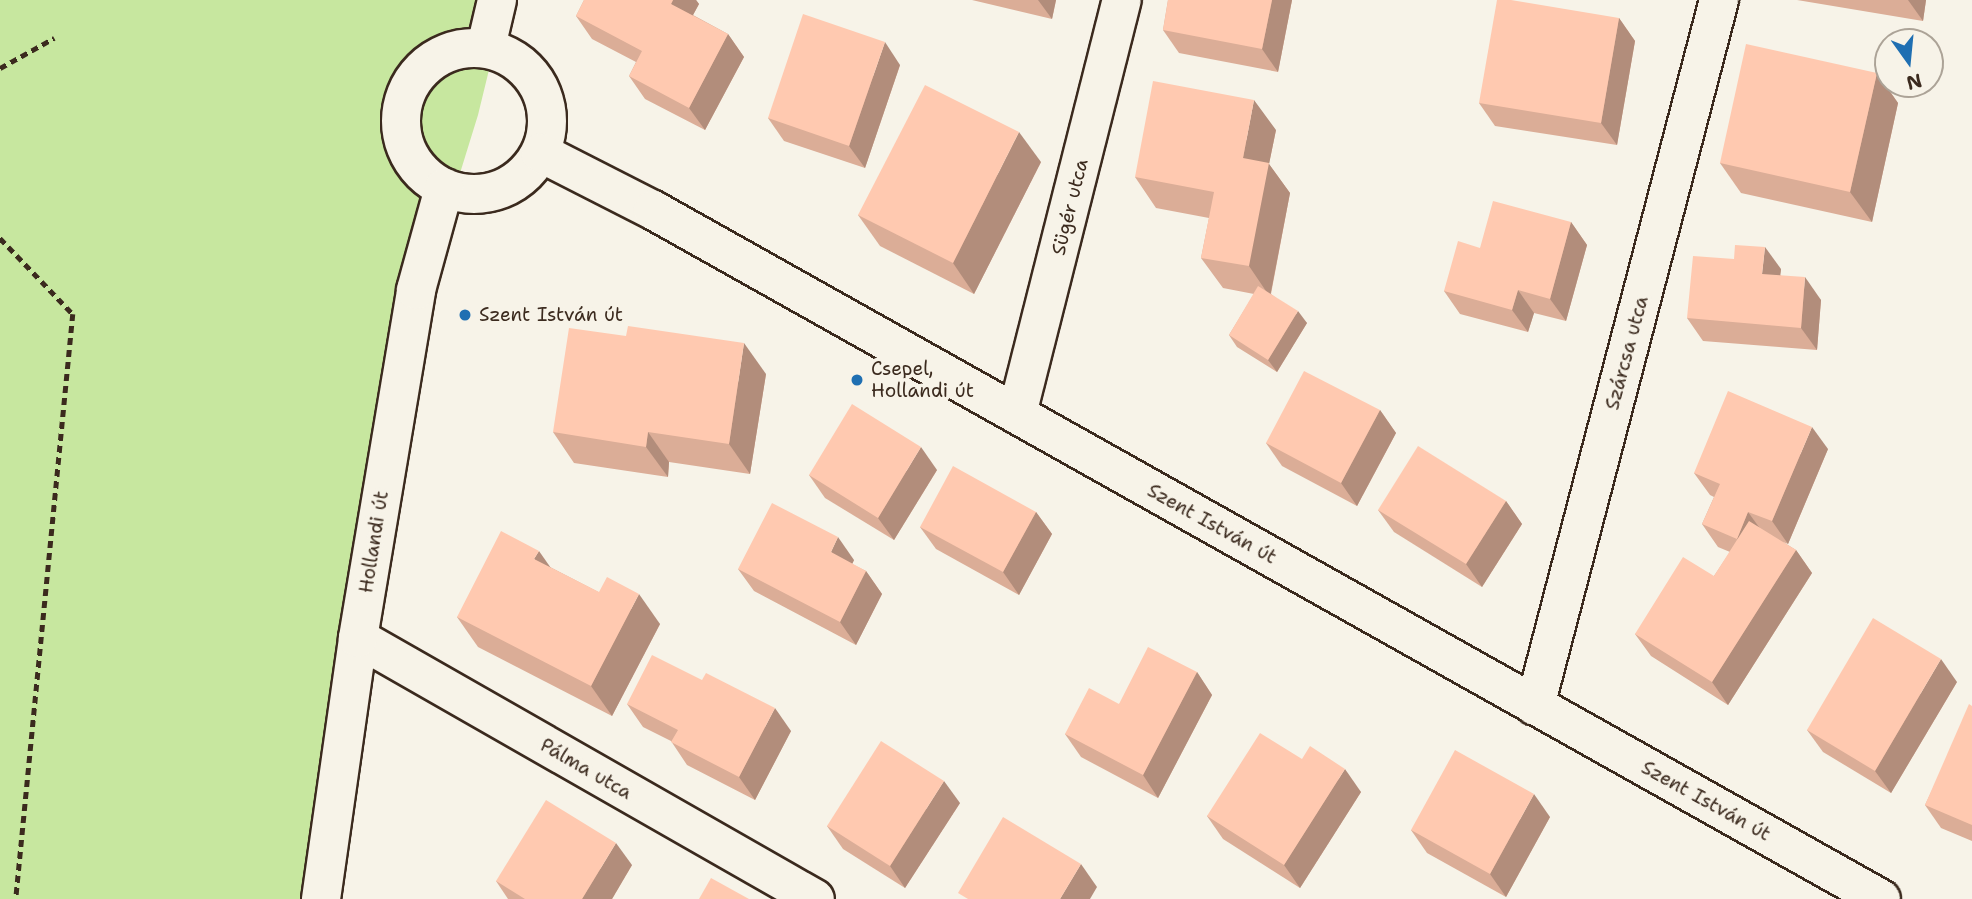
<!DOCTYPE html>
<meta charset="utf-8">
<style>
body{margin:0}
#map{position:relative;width:1972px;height:899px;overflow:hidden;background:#f7f3e8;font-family:"Shantell Sans",sans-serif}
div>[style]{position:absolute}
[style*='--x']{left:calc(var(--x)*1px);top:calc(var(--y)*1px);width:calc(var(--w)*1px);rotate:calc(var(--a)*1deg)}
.green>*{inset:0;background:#c7e79f}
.path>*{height:4.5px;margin-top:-2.25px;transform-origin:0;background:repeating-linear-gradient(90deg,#3b2a1e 0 7px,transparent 0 12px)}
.roads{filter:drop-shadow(2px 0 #3b2a1e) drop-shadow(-2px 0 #3b2a1e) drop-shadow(0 2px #3b2a1e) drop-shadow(0 -2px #3b2a1e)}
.minor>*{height:38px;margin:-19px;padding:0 19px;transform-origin:19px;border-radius:19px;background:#f7f3e8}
.tertiary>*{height:38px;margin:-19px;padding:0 19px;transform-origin:19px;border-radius:19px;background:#f7f3e8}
.tertiary>.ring{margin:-19px;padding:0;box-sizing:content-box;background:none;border:38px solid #f7f3e8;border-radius:50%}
.wall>*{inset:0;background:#dbad97}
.shaded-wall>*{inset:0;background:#b28d7b}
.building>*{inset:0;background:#ffc9b0}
.dots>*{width:19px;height:19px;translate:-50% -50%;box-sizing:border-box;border:4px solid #f7f3e8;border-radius:50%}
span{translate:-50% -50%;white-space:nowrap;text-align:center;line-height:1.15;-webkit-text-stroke:7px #f7f3e8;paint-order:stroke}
.street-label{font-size:19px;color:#3b2a1e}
.poi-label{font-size:19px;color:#3b2a1e}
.left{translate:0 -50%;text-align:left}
.north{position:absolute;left:1874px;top:28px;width:70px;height:70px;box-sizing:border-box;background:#f7f3e8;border:2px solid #aca397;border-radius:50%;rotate:165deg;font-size:19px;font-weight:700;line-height:28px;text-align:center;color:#3b2a1e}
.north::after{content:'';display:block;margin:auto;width:24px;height:32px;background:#1f6fb2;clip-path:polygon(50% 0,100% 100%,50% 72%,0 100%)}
</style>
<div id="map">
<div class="green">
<i style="clip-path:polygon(0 0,506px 0,478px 115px,375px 448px,303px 899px,0 899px)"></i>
</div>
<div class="path">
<i style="--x:0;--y:68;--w:62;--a:-29.1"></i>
<i style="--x:0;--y:238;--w:105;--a:46.2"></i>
<i style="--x:73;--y:314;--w:588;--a:95.57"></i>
</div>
<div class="roads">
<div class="minor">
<i style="--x:1017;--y:414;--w:427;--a:-75.8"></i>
<i style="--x:358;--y:638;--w:526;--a:29.73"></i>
<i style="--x:1535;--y:706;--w:730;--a:-75.39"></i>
</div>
<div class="tertiary">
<i style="--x:486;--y:47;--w:48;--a:-76.8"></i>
<i class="ring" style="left:401px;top:48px;width:108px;height:108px"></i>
<i style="--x:541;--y:153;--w:126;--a:27"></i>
<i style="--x:653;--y:210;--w:1408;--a:29.3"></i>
<i style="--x:321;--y:899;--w:264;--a:-81.9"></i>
<i style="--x:358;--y:638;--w:353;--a:-80.5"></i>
<i style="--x:416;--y:290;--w:106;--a:-74.6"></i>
</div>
</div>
<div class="wall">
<i style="clip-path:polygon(584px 0,696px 0,699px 4px,693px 15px,728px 34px,744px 57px,705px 130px,645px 99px,629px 76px,636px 62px,592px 39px,576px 16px)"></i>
<i style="clip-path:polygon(972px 0,1056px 0,1052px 19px)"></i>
<i style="clip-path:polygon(1168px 0,1292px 0,1278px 72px,1179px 53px,1163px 30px)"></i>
<i style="clip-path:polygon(1797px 0,1926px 0,1923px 21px)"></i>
<i style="clip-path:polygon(1619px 18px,1635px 41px,1617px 145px,1495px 126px,1479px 103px)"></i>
<i style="clip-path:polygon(900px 65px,865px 168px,784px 141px,768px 118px)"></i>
<i style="clip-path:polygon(1877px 73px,1898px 103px,1872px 222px,1741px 193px,1720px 163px)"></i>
<i style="clip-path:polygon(1276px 130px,1269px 164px,1290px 193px,1271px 294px,1307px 323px,1277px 372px,1237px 347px,1229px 335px,1254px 294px,1223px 288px,1201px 258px,1209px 218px,1156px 208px,1135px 177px)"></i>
<i style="clip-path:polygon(1041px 162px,974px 294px,880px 246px,858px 215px)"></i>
<i style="clip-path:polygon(1571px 222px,1587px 245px,1566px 321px,1534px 313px,1528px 332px,1460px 314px,1444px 291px,1480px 248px)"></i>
<i style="clip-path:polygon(1781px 269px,1780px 275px,1821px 300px,1817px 350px,1703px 341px,1687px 318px)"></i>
<i style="clip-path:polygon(766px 374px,750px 474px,669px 462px,668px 477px,574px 463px,553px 432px)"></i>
<i style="clip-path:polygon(1380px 410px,1396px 433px,1357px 506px,1282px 466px,1266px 443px)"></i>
<i style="clip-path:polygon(1828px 449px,1788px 544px,1783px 542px,1796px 550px,1812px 573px,1728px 705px,1651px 656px,1635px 634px,1714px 576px,1730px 552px,1718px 547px,1702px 524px,1714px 497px,1710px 495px,1694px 473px)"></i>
<i style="clip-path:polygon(937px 470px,894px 540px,825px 498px,809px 475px)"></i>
<i style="clip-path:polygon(1506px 501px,1522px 524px,1482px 587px,1394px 532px,1378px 510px)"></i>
<i style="clip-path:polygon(1036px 512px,1052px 534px,1019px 595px,936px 549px,920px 527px)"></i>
<i style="clip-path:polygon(854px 560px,852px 564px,866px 571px,882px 594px,856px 645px,754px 591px,738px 569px)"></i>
<i style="clip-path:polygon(550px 567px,660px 624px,612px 716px,478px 647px,457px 617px)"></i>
<i style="clip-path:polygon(1197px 672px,1212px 695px,1158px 798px,1081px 757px,1065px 734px,1119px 704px)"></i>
<i style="clip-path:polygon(1957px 682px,1891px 793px,1823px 752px,1807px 730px)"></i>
<i style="clip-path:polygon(627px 704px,791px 731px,755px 800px,687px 765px,671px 741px,643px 727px)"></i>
<i style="clip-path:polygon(1972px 706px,1972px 841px,1941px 828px,1925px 805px)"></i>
<i style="clip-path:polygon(1302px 759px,1361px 792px,1300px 888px,1223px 839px,1207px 816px)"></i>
<i style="clip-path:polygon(960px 803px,905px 888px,843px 849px,827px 826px)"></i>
<i style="clip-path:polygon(1550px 817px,1506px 897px,1427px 853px,1411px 830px)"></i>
<i style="clip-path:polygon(632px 865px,612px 899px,508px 899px,496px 881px)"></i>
</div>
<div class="shaded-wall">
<i style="clip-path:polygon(673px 0,696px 0,699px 4px,687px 26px,671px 4px)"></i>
<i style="clip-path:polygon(1038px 0,1056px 0,1052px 19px)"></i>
<i style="clip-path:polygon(1272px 0,1292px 0,1278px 72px,1262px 49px)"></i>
<i style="clip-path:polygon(1908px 0,1926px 0,1923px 21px)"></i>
<i style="clip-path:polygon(1619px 18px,1635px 41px,1617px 145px,1601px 123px)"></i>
<i style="clip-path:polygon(728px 34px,744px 57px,705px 130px,689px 108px)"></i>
<i style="clip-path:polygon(885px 42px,900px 65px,865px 168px,849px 146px)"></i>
<i style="clip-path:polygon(1877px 73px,1898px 103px,1872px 222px,1850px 192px)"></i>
<i style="clip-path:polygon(1254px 100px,1276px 130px,1269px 164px,1290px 193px,1270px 297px,1249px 266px,1243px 158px)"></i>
<i style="clip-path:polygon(1019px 132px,1041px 162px,974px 294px,953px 263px)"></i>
<i style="clip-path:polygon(1571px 222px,1587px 245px,1566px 321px,1550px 299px)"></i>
<i style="clip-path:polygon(1765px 247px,1781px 269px,1778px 297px,1762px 274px)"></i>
<i style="clip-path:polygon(1805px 277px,1821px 300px,1817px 350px,1801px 328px)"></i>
<i style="clip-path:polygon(1518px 290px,1534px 313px,1528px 332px,1512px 310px)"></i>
<i style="clip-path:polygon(1298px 311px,1307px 323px,1277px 372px,1268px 360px)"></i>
<i style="clip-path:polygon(744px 343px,766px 374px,750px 474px,729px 444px)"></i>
<i style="clip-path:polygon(1380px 410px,1396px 433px,1357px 506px,1341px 483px)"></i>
<i style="clip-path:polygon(1812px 427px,1828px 449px,1788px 544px,1772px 521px)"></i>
<i style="clip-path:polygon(648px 432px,669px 462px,668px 477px,646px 447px)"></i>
<i style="clip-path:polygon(921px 447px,937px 470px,894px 540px,878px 518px)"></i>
<i style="clip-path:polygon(1506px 501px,1522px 524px,1482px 587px,1466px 564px)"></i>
<i style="clip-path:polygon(1036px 512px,1052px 534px,1019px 595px,1003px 572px)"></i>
<i style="clip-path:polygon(1748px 512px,1764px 534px,1737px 539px)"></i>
<i style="clip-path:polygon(838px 537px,854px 560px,847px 575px,831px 552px)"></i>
<i style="clip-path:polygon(1796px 550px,1812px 573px,1728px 705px,1712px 682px)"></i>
<i style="clip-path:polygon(539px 551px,560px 581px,534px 559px)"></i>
<i style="clip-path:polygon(866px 571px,882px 594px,856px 645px,840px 622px)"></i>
<i style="clip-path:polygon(639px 594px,660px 624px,612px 716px,591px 686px)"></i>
<i style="clip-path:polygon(1941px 659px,1957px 682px,1891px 793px,1875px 771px)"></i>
<i style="clip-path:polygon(1197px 672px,1212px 695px,1158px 798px,1143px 775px)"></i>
<i style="clip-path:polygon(775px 708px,791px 731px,755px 800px,739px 777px)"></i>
<i style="clip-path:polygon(1345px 769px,1361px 792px,1300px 888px,1284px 865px)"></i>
<i style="clip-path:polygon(944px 781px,960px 803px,905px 888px,890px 866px)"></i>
<i style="clip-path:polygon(1534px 794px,1550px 817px,1506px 897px,1490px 874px)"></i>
<i style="clip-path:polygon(616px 843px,632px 865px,612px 899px,582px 899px)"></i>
<i style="clip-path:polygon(1081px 864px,1097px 887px,1090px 899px,1060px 899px)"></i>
</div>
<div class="building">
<i style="clip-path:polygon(584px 0,673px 0,671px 4px,728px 34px,689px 108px,629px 76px,642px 51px,576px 16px)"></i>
<i style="clip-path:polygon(1168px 0,1272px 0,1262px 49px,1163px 30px)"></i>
<i style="clip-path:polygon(1497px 0,1511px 0,1619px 18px,1601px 123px,1479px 103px)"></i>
<i style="clip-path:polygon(803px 14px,885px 42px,849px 146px,768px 118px)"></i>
<i style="clip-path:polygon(1746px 44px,1877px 73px,1850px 192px,1720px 163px)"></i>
<i style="clip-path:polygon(1153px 81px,1254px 100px,1243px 158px,1269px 163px,1249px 266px,1201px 258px,1214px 192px,1135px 177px)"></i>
<i style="clip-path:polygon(925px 85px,1019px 132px,953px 263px,858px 215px)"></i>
<i style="clip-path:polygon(1493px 201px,1571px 222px,1550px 299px,1518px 290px,1512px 310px,1444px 291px,1458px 241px,1480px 248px)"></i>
<i style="clip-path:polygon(1735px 245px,1765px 247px,1762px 274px,1805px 277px,1801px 328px,1687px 318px,1693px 256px,1734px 259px)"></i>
<i style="clip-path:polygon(1258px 286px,1298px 311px,1268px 360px,1229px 335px)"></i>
<i style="clip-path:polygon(628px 326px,744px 343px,729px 444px,648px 432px,646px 447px,553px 432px,569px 328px,626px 336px)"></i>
<i style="clip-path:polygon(1304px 371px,1380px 410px,1341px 483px,1266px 443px)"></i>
<i style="clip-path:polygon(1728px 391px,1812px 427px,1772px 521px,1748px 512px,1737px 539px,1702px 524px,1720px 484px,1694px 473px)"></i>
<i style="clip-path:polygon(852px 404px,921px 447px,878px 518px,809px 475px)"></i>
<i style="clip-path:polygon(1418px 446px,1506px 501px,1466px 564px,1378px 510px)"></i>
<i style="clip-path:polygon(953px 466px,1036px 512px,1003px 572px,920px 527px)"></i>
<i style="clip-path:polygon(772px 503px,838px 537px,831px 552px,866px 571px,840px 622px,738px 569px)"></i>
<i style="clip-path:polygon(1749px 521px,1796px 550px,1712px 682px,1635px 634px,1683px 557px,1714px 576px)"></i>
<i style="clip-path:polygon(501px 531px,539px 551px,534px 559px,599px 592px,607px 577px,639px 594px,591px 686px,457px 617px)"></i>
<i style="clip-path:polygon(1873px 618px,1941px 659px,1875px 771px,1807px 730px)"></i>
<i style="clip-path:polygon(1148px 647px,1197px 672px,1143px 775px,1065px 734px,1089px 688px,1119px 704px)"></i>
<i style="clip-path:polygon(652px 655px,702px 680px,706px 673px,775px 708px,739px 777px,671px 742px,678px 730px,627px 704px)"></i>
<i style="clip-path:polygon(1969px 704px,1972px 706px,1972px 825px,1925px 805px)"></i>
<i style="clip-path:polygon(1260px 733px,1302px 759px,1310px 746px,1345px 769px,1284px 865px,1207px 816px)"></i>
<i style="clip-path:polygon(881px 741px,944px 781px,890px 866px,827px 826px)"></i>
<i style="clip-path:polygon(1455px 750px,1534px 794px,1490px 874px,1411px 830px)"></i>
<i style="clip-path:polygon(546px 800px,616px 843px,582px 899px,525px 899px,496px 881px)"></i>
<i style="clip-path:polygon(1003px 817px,1081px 864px,1060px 899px,968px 899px,958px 893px)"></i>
<i style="clip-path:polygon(711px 878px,749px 899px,699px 899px)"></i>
</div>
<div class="dots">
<i style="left:465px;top:315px;background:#1f6fb2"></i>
<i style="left:857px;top:380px;background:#1f6fb2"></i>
</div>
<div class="street-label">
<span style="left:1070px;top:207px;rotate:-76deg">Sügér utca</span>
<span style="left:1627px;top:353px;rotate:-75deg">Szárcsa utca</span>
<span style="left:1212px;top:524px;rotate:29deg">Szent István út</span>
<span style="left:374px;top:542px;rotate:-81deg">Hollandi út</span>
<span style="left:586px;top:769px;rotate:30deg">Pálma utca</span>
<span style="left:1706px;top:801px;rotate:29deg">Szent István út</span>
</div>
<div class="poi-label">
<span class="left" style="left:479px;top:315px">Szent István út</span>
<span class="left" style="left:871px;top:380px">Csepel,<br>Hollandi út</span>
</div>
<div class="north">N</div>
</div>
